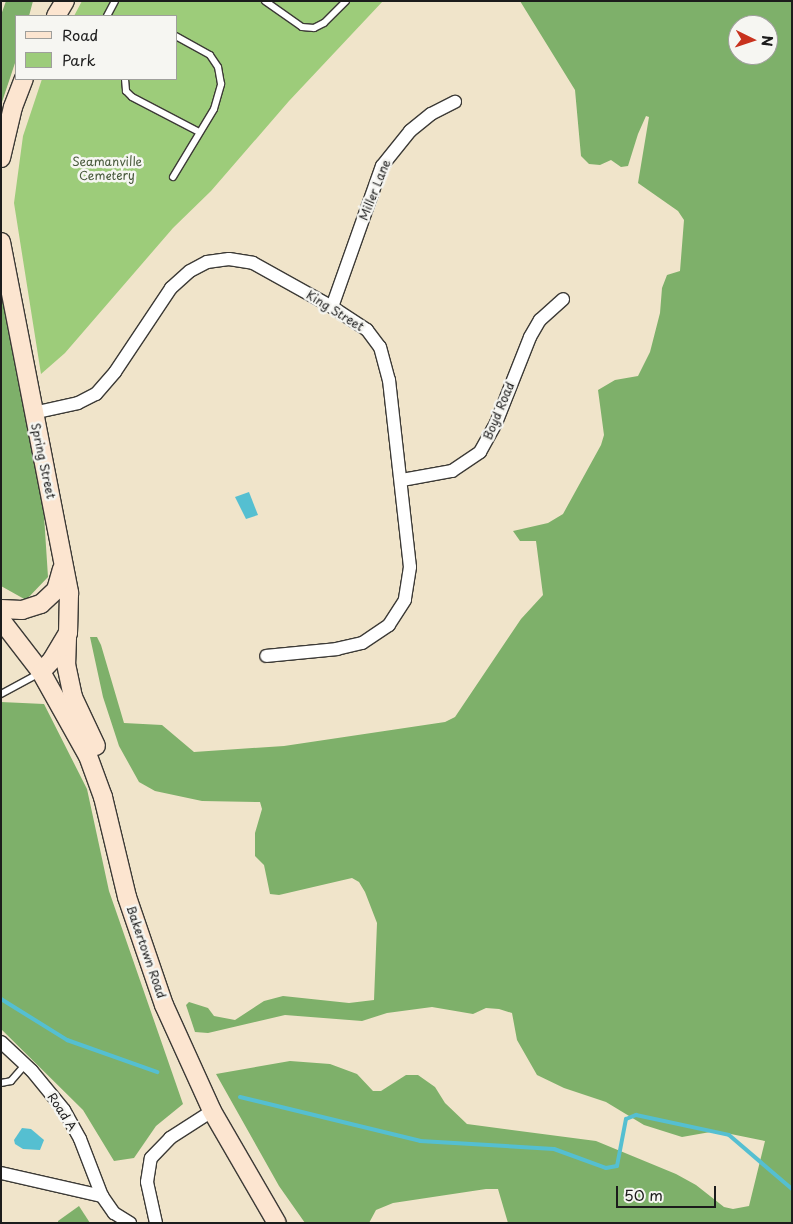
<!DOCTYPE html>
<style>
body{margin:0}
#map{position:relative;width:793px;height:1224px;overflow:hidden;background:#f0e4ca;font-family:"Playpen Sans",sans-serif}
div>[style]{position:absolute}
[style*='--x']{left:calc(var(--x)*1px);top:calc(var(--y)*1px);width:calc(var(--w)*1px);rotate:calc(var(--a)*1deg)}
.green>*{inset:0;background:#9dcc7a}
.forest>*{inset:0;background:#7eb06a}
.water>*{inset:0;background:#55bfd1}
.stream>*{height:4px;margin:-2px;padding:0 2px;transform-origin:2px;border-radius:2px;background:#55bfd1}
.roads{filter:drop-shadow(1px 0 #3c3a36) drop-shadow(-1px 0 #3c3a36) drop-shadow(0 1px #3c3a36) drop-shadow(0 -1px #3c3a36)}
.lane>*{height:6px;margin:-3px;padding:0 3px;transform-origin:3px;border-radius:3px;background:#fff}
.street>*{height:12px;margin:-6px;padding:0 6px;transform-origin:6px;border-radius:6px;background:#fff}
.secondary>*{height:18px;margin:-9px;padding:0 9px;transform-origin:9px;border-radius:9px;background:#fce5d0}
span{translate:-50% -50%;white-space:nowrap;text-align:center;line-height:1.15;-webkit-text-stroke:5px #f6f6f2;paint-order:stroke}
.park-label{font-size:12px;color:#495a3d}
.street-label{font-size:12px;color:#1c1c1c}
.frame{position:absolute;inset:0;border:2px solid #1c1c1c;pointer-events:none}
.legend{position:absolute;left:15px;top:15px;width:162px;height:65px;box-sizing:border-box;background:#f6f6f2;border:1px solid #9f9f9c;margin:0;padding:6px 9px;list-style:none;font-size:15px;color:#1c1c1c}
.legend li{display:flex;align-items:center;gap:10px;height:25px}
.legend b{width:25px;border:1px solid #9f9f9c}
.north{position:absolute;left:728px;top:15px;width:50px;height:50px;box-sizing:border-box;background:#f6f6f2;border:1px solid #9f9f9c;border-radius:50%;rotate:94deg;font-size:14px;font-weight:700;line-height:20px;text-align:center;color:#1c1c1c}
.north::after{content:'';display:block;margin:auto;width:18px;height:22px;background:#c8321e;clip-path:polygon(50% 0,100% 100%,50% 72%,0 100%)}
.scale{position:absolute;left:616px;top:1186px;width:100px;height:22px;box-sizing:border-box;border:2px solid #1c1c1c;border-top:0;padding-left:6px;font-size:15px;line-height:18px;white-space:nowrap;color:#1c1c1c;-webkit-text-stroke:4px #f6f6f2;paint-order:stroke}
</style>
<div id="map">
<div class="green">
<i style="clip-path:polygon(82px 1px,383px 1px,289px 101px,211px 191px,173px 228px,65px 353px,41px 374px,14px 203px,23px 136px,42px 79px,176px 79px,176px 16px,74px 16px)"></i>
</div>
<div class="forest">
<i style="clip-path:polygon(6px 1px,33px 1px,29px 16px,16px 16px,16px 60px,1px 105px,1px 15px)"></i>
<i style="clip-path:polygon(evenodd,520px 1px,792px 1px,792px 1223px,508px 1223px,498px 1189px,486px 1189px,393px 1203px,376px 1210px,369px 1223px,305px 1223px,279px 1186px,216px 1074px,290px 1061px,330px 1064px,357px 1074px,373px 1091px,381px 1091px,406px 1075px,418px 1075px,435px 1087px,445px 1103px,467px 1124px,596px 1141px,676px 1174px,696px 1185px,724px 1207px,733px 1209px,749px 1206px,765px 1141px,716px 1131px,682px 1137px,644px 1125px,606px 1102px,564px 1088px,537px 1075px,517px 1040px,512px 1013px,499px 1009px,486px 1008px,473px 1014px,432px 1007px,387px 1013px,362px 1021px,285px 1015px,208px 1033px,195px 1032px,186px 1005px,189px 1002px,208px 1008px,214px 1016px,235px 1020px,264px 1001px,283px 996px,349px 1003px,374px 1000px,377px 923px,365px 892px,359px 882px,352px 878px,279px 895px,270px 894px,264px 865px,255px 856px,255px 833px,262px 809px,260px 802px,202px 801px,155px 791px,139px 782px,119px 746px,103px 697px,90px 637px,97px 637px,101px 645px,124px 723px,162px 725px,194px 752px,284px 746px,445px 722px,455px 717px,521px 619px,543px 595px,536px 541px,520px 541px,513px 531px,548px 523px,563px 514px,601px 445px,604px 435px,598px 390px,615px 380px,638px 376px,650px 352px,660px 313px,662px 288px,667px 275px,680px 271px,684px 220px,678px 211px,638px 183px,649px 117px,646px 116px,638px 134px,628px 166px,621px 167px,611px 160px,600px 165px,589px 164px,581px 156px,575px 90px,520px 1px,738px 25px,768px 25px,768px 55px,738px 55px,738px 25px)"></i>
<i style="clip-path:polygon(1px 281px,5px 315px,43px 500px,48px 577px,26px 600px,1px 586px)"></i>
<i style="clip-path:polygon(1px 702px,44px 704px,87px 789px,109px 891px,183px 1104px,156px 1126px,134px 1158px,114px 1161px,83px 1110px,1px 1029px)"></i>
<i style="clip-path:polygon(79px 1206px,90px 1223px,58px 1223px,58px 1221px)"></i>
</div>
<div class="water">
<i style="clip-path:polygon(249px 492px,258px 515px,246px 519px,235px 497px)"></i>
<i style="clip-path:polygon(22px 1128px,31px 1129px,44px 1140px,40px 1150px,23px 1149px,15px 1144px,14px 1140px)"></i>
</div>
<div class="stream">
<i style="--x:1;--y:999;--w:78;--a:31.8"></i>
<i style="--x:67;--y:1040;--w:96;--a:19.6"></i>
<i style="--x:240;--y:1097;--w:185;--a:13.7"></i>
<i style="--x:420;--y:1141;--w:134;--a:3.4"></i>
<i style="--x:554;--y:1149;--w:55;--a:20.1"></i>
<i style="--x:606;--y:1168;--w:11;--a:-10"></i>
<i style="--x:617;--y:1166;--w:48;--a:-79.2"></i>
<i style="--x:626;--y:1119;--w:11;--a:-22"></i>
<i style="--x:636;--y:1115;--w:95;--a:12.1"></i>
<i style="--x:729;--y:1135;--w:83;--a:40.6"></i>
</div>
<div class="roads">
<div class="lane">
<i style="--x:265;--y:1;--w:45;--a:35.1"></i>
<i style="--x:302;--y:27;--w:12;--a:5"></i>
<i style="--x:314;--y:28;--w:11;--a:-27"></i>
<i style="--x:324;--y:23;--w:31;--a:-45"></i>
<i style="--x:107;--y:16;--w:17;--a:-62"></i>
<i style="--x:125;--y:79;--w:12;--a:85"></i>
<i style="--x:126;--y:91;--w:8;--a:45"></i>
<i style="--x:132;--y:97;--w:76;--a:27.6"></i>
<i style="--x:173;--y:177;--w:79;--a:-58.9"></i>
<i style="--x:214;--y:109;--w:26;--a:-74"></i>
<i style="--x:221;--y:84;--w:17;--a:-100"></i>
<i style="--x:218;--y:67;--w:14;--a:-124"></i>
<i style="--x:210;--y:55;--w:39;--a:-151"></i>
<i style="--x:1;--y:694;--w:44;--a:-28.3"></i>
<i style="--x:1;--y:1083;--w:10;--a:-11"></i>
<i style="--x:11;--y:1081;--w:21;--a:-49"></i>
</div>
<div class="street">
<i style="--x:332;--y:307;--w:150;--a:-70.5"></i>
<i style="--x:382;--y:166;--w:45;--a:-51.3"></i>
<i style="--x:410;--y:131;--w:27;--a:-39"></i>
<i style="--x:431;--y:114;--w:27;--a:-27"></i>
<i style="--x:33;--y:413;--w:46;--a:-12.5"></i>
<i style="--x:78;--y:403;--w:20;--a:-27"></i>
<i style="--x:96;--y:394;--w:29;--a:-49"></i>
<i style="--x:115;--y:372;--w:101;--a:-56.3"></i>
<i style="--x:171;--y:288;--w:25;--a:-42"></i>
<i style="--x:190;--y:271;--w:19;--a:-28"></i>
<i style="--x:207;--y:262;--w:22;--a:-8"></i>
<i style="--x:229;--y:259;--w:24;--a:9"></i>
<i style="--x:253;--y:263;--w:90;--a:29.1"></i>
<i style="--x:332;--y:307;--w:42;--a:33.3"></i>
<i style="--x:367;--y:330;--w:21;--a:53"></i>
<i style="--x:380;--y:347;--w:34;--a:75"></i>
<i style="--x:389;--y:380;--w:188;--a:83.6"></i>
<i style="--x:410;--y:567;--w:33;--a:99"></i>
<i style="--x:405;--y:600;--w:30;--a:123"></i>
<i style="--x:389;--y:625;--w:32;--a:146"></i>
<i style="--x:362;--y:643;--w:26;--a:167"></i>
<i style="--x:337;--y:649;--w:71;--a:174.4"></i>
<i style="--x:402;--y:480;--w:51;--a:-10.2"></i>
<i style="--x:452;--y:471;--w:34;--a:-34"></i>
<i style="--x:480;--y:452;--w:33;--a:-61"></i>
<i style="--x:496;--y:423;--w:92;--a:-68.4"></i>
<i style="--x:530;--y:337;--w:20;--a:-60"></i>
<i style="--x:540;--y:320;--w:31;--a:-42"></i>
<i style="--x:1;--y:1042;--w:42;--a:43.1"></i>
<i style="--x:32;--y:1071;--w:50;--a:50.6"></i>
<i style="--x:64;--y:1110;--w:33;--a:61"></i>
<i style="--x:80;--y:1139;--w:61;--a:68.9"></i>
<i style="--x:1;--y:1173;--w:104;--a:12.8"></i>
<i style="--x:102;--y:1196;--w:21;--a:55"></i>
<i style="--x:114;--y:1213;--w:19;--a:32"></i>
<i style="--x:156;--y:1223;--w:42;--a:-102.4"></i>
<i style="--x:147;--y:1182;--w:24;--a:-81"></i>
<i style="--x:151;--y:1158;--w:28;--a:-46"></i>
<i style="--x:170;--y:1138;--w:50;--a:-32.7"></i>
</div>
<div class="secondary">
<i style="--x:56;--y:16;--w:17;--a:-59"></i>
<i style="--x:1;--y:158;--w:52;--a:-76.8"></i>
<i style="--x:13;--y:107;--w:30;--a:-69"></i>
<i style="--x:1;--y:242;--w:358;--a:79"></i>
<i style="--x:69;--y:593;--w:40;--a:91.4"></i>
<i style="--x:68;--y:633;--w:31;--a:121"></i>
<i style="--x:52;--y:660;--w:16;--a:133"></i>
<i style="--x:1;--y:609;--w:21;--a:3"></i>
<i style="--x:22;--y:610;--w:20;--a:-18"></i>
<i style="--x:41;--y:604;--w:21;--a:-43"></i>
<i style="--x:56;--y:590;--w:22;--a:-74"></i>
<i style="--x:1;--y:620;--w:66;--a:52.4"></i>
<i style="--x:41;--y:672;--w:96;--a:60.8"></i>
<i style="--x:88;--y:756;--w:44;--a:69.9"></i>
<i style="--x:103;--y:797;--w:103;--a:76.5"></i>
<i style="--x:127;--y:897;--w:114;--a:71.1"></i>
<i style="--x:164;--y:1005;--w:116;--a:65.6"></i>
<i style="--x:212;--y:1111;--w:129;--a:59.9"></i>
<i style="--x:67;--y:638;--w:26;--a:92"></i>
<i style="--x:66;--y:664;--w:34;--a:78"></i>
<i style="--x:73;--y:697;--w:54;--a:64.9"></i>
</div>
</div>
<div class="park-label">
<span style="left:107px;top:169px">Seamanville<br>Cemetery</span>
</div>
<div class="street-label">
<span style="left:375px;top:190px;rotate:-68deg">Miller Lane</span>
<span style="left:335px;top:311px;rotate:32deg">King Street</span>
<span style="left:499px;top:411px;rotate:-67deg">Boyd Road</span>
<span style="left:43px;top:461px;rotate:78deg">Spring Street</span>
<span style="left:146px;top:952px;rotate:71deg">Bakertown Road</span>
<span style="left:62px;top:1112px;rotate:57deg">Road A</span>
</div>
<div class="frame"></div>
<ul class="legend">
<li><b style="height:6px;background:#fce5d0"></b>Road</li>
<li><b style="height:14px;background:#9dcc7a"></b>Park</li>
</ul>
<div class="north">N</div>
<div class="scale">50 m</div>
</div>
